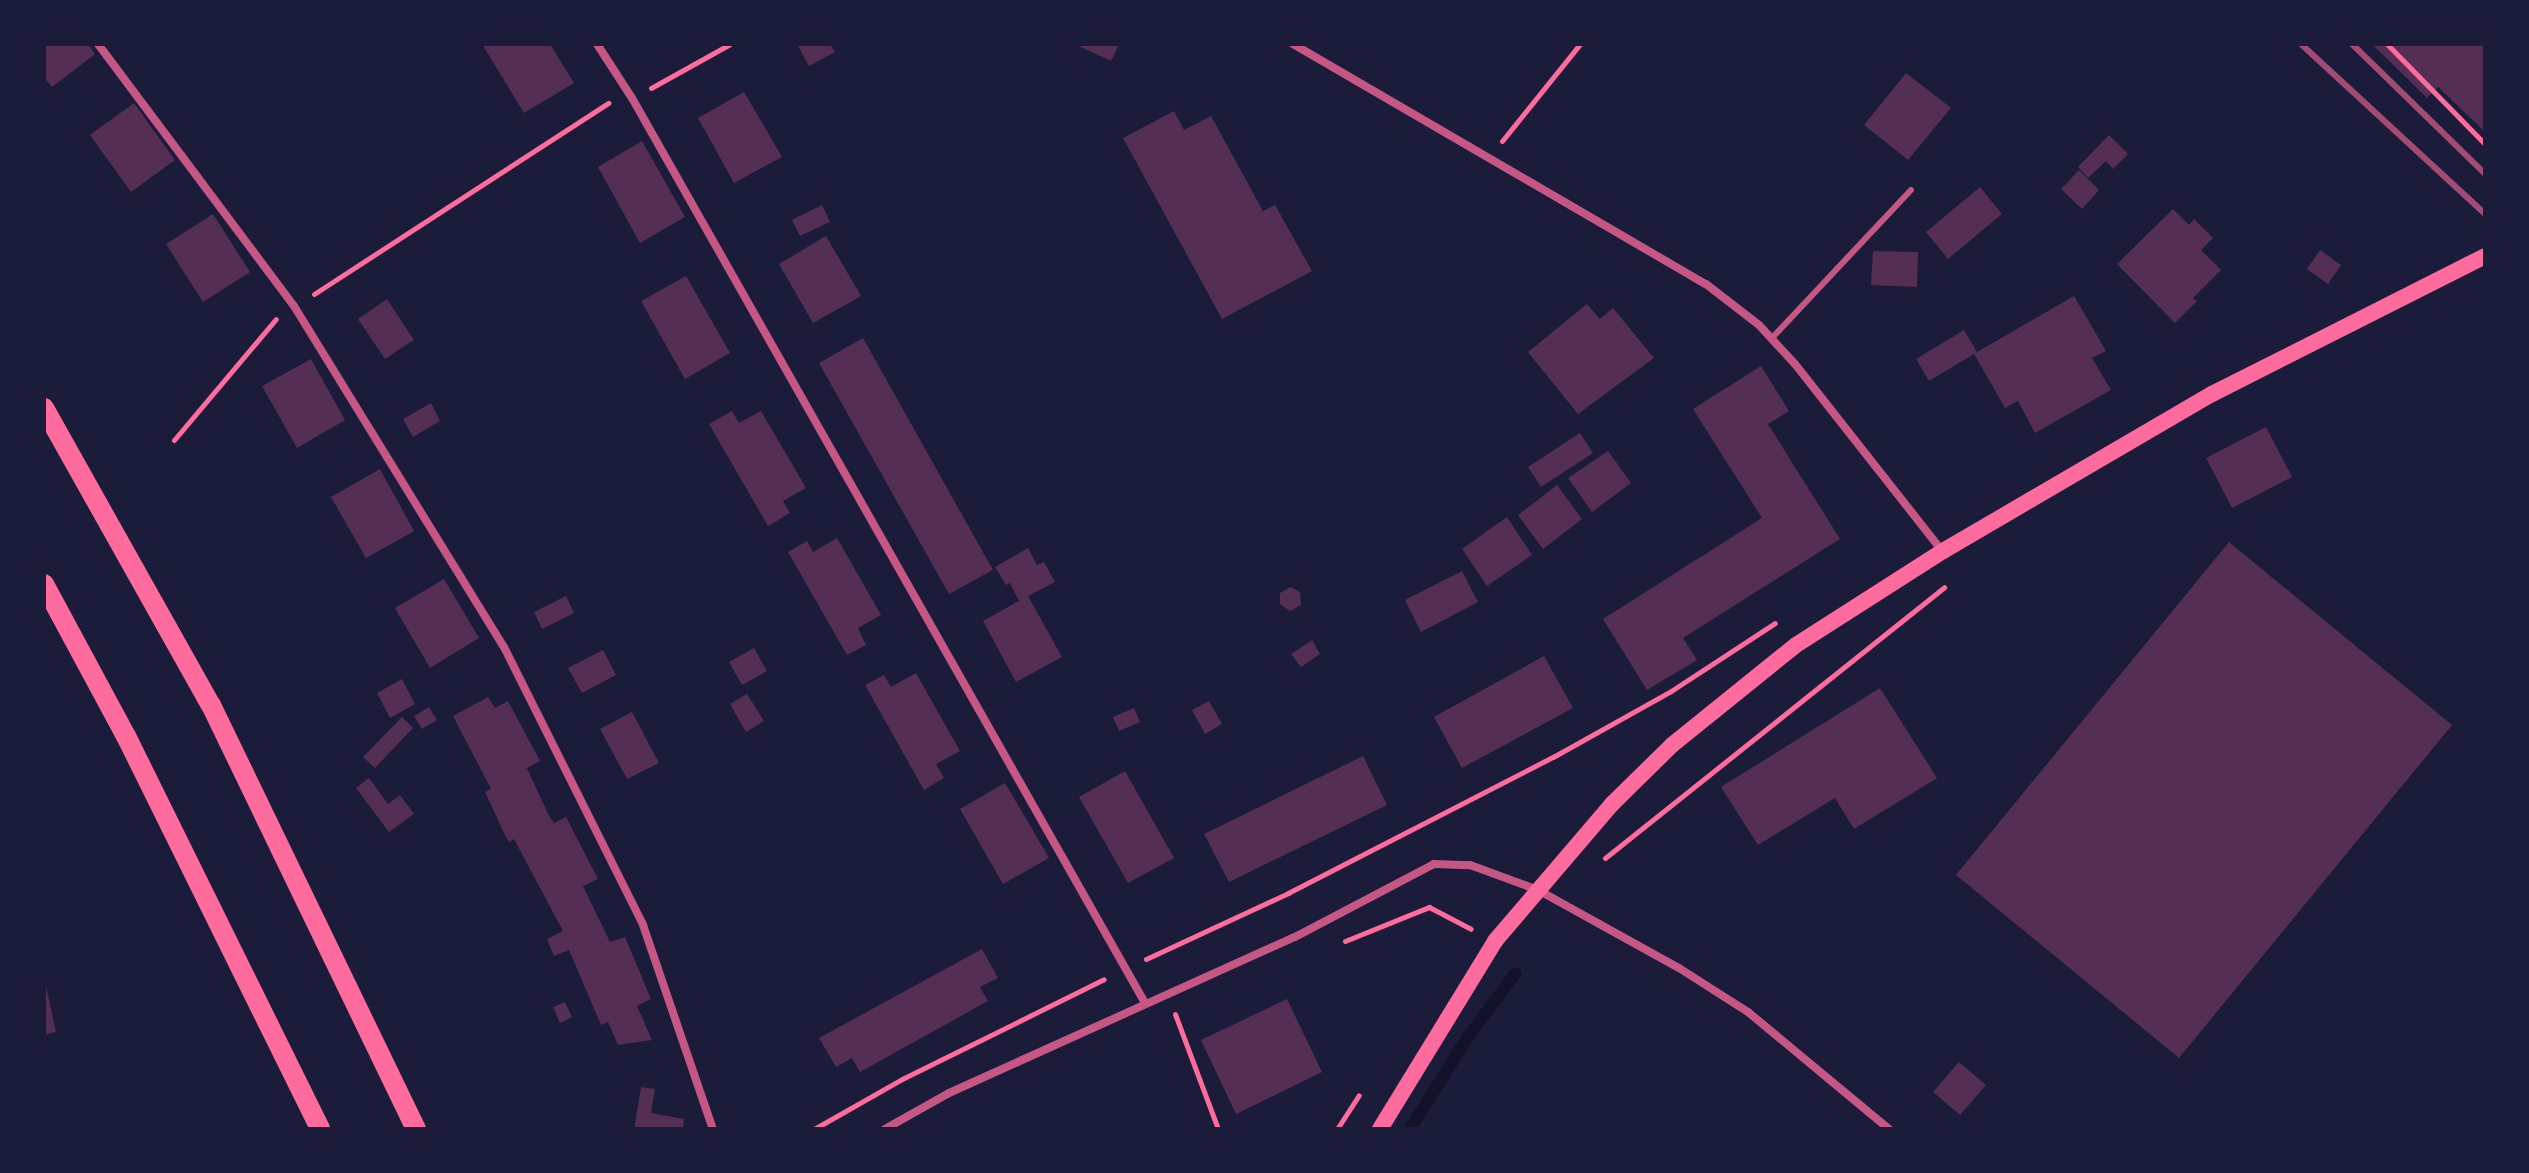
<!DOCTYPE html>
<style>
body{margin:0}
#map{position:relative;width:2529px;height:1173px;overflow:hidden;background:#1b1b3a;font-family:Signika,sans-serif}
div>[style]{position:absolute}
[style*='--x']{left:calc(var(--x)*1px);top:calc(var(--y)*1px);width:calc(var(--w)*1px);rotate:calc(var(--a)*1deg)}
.stream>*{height:12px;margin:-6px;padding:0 6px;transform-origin:6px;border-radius:6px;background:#12122b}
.building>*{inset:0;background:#542f53}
.path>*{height:5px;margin:-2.5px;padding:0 2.5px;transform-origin:2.5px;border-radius:2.5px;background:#ff6b9d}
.service>*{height:6px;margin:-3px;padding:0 3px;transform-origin:3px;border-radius:3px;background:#c65784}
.minor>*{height:8px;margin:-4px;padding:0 4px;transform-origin:4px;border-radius:4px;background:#c65784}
.secondary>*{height:16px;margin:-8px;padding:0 8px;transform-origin:8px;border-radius:8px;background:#ff6b9d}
.primary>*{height:20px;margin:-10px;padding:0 10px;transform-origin:10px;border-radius:10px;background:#ff6b9d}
.rail>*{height:6px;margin:-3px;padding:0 3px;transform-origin:3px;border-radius:3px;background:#a44b75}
span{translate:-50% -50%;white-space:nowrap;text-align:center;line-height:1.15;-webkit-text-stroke:8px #1b1b3a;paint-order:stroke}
.frame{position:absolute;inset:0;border:46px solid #1b1b3a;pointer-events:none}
</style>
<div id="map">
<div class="stream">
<i style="--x:1410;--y:1129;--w:109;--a:-57.8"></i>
<i style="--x:1468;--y:1037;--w:79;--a:-53.3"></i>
</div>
<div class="building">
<i style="clip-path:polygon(44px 44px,88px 44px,95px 54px,52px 87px,44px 77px)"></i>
<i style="clip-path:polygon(482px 44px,550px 44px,574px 83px,524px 113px)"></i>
<i style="clip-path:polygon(797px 44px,830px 44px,835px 52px,809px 66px)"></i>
<i style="clip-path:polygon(1074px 44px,1119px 44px,1111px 61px)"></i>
<i style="clip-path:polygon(2372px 44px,2485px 44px,2485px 132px,2438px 87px,2427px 98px)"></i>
<i style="clip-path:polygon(1906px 73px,1951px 108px,1908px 160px,1864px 125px)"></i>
<i style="clip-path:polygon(744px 92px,782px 157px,734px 183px,698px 118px)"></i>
<i style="clip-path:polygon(134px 103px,175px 160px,131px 192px,90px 135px)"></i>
<i style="clip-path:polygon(1174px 111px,1184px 130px,1211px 116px,1263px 211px,1275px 205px,1312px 271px,1222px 319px,1123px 138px)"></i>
<i style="clip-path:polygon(2109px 135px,2128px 154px,2113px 169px,2106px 161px,2088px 178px,2078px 167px)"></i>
<i style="clip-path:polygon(642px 141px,685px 217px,640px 243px,598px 167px)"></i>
<i style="clip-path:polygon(2079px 170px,2099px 190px,2082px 209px,2061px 189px)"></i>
<i style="clip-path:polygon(1980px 187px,2002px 214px,1948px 259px,1926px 232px)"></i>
<i style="clip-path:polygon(822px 205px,830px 222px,800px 236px,792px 220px)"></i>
<i style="clip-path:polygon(2173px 209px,2189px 225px,2194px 219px,2213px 238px,2201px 250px,2221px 270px,2193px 298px,2197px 301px,2175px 323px,2117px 264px)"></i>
<i style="clip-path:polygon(213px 214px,250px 272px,203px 302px,166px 244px)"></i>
<i style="clip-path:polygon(826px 236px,861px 296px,813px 323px,779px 264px)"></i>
<i style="clip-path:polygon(2320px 250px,2341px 265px,2328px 284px,2307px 269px)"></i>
<i style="clip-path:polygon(1873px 251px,1918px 252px,1917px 287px,1871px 285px)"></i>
<i style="clip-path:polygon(686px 276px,730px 353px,685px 379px,641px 301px)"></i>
<i style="clip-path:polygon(2074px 296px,2106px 351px,2092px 358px,2111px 390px,2035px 433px,2018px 401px,2005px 408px,1974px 354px,1929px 381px,1916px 359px,1964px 330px,1977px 352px)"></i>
<i style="clip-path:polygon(387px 299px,414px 340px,385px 359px,358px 319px)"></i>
<i style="clip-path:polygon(1587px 304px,1600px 319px,1613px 308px,1654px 358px,1578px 414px,1528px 352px)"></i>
<i style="clip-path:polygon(863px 338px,993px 570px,949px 594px,819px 363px)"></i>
<i style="clip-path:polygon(311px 359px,345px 420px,297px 448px,262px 386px)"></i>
<i style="clip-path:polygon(1761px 366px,1789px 411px,1768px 424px,1840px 539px,1683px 638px,1697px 660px,1647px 690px,1603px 619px,1762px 518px,1693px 409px)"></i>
<i style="clip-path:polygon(431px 403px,440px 421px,413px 437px,403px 419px)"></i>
<i style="clip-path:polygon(732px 411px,739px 423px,761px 411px,806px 488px,783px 501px,790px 513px,768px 526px,709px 424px)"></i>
<i style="clip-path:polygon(2266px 427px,2292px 477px,2232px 508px,2206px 458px)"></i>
<i style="clip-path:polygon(1580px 433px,1593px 453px,1541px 487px,1528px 467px)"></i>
<i style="clip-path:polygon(1608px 451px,1631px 483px,1592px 512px,1568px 478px)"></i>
<i style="clip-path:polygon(380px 469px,414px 531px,366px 558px,331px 497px)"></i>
<i style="clip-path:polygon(1557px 485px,1582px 519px,1543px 549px,1518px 515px)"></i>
<i style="clip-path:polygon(1507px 517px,1532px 555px,1487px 586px,1462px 549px)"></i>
<i style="clip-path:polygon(837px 538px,881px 615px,858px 628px,866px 645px,847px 655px,788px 552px,807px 541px,813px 552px)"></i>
<i style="clip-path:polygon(2229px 542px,2452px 725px,2179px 1058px,1956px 875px)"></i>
<i style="clip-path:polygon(1028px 548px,1037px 565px,1044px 562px,1055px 582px,1028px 596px,1062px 657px,1016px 682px,983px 621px,1019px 601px,1010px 583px,1006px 585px,995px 567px)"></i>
<i style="clip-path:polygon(1462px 571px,1478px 602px,1421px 632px,1405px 600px)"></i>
<i style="clip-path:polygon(444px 579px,479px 638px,430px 668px,395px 608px)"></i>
<i style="clip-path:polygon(1290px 587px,1300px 592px,1301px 605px,1290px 611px,1280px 604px,1280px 593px)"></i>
<i style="clip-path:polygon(566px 596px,574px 613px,542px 629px,534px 612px)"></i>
<i style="clip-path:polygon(1312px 640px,1320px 654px,1301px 667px,1291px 654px)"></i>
<i style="clip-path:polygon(754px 648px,767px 671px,742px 685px,729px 662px)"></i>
<i style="clip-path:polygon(603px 650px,616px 675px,582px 693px,568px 668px)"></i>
<i style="clip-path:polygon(1544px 656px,1573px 708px,1462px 768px,1434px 717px)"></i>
<i style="clip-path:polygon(916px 673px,960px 751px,936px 764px,944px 778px,924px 790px,865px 685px,884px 675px,891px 687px)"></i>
<i style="clip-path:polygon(402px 679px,415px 704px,390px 718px,377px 693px)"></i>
<i style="clip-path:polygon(1880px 688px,1937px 778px,1854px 829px,1835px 798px,1758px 845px,1721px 787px)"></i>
<i style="clip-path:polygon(747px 694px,764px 721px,746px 732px,730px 704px)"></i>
<i style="clip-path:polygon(488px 697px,495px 708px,508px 701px,540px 761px,527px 768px,548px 814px,554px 823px,566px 817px,598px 879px,583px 886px,610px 942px,625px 937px,651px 999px,637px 1006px,652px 1040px,618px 1045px,608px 1022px,601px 1025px,569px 950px,554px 956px,547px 939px,563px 931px,514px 839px,509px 842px,505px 835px,485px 792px,491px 789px,453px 716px)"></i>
<i style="clip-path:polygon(1209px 701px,1222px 724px,1205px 734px,1192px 710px)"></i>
<i style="clip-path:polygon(429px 707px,437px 720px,422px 729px,414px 716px)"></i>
<i style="clip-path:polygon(1134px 708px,1140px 722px,1119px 731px,1113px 717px)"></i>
<i style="clip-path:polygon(632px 712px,659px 763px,627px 779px,600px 729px)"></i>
<i style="clip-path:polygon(402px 717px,413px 728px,375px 768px,363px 757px)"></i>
<i style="clip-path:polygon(1363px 756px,1387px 805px,1229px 882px,1204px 834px)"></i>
<i style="clip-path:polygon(1125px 771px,1174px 858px,1128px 883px,1079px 797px)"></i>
<i style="clip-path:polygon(369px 778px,388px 804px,400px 795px,414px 814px,389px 832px,356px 788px)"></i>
<i style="clip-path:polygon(1005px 783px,1049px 858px,1003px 884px,960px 809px)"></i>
<i style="clip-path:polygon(982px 949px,998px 978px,980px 987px,988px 1001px,860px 1072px,852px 1058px,836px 1067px,819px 1038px)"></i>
<i style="clip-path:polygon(44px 977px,56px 1032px,44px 1035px)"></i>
<i style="clip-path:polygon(1287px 999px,1322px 1072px,1236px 1114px,1201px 1040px)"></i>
<i style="clip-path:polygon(565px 1002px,572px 1017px,560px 1023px,553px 1007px)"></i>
<i style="clip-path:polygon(1959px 1062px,1986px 1085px,1960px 1115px,1933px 1092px)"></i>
<i style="clip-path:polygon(641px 1087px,655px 1089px,651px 1113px,684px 1119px,683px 1129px,634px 1129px)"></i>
</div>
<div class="path">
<i style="--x:2387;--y:44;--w:140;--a:45.6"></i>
<i style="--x:651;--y:88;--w:90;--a:-29.1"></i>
<i style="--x:1502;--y:141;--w:124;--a:-51.2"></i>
<i style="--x:314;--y:294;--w:351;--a:-33"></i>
<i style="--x:174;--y:440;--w:158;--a:-49.9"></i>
<i style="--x:1605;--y:858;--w:434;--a:-38.6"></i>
<i style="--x:1345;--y:941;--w:91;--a:-22"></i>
<i style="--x:1429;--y:907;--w:47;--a:27.6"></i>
<i style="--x:1146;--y:959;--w:157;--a:-24.9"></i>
<i style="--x:1288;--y:893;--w:298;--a:-27.2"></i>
<i style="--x:1553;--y:757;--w:135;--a:-29.2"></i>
<i style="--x:1671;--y:691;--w:124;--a:-33.2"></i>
<i style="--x:1175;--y:1014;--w:123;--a:69.5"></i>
<i style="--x:814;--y:1129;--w:101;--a:-29.6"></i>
<i style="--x:902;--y:1079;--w:225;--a:-26.3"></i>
<i style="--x:1337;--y:1129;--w:40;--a:-57.1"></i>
</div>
<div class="service">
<i style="--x:1772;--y:338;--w:203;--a:-46.8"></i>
</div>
<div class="minor">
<i style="--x:98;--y:44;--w:327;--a:53.2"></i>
<i style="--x:294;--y:306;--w:400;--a:58.4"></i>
<i style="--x:504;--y:647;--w:311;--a:63.4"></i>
<i style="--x:643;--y:925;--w:216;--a:71.1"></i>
<i style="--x:597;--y:44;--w:64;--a:57.1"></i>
<i style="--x:632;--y:98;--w:1040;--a:60.45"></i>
<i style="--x:1293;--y:44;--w:478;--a:30.2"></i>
<i style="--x:1706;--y:284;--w:67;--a:37.7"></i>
<i style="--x:1759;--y:325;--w:53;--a:47.3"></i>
<i style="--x:1795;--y:364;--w:238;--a:51.8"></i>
<i style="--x:885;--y:1129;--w:73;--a:-29.4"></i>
<i style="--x:949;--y:1093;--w:380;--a:-24.3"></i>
<i style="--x:1295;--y:937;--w:157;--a:-27.7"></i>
<i style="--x:1434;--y:864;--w:36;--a:2"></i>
<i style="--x:1470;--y:865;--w:72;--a:20.2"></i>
<i style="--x:1538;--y:890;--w:161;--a:29"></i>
<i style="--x:1679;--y:968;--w:82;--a:32.5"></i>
<i style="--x:1748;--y:1012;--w:183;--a:39.7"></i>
</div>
<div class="secondary">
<i style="--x:1380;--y:1129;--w:220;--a:-58.5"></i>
<i style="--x:1495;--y:941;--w:180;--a:-49.5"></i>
<i style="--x:1612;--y:804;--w:84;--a:-44.5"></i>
<i style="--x:1672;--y:745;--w:159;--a:-38.9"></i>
<i style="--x:1796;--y:645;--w:174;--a:-32.6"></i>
<i style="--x:1943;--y:551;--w:311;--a:-30.3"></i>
<i style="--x:2212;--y:394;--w:306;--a:-26.8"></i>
</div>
<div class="primary">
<i style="--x:44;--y:408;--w:341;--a:60.7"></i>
<i style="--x:211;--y:705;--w:471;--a:64.2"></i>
<i style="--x:44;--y:584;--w:173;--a:61.7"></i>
<i style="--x:126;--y:736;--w:438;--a:63.7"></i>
</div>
<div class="rail">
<i style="--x:2301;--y:44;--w:251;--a:42.7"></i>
<i style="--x:2352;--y:44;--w:186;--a:44.3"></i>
</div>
<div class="frame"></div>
</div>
